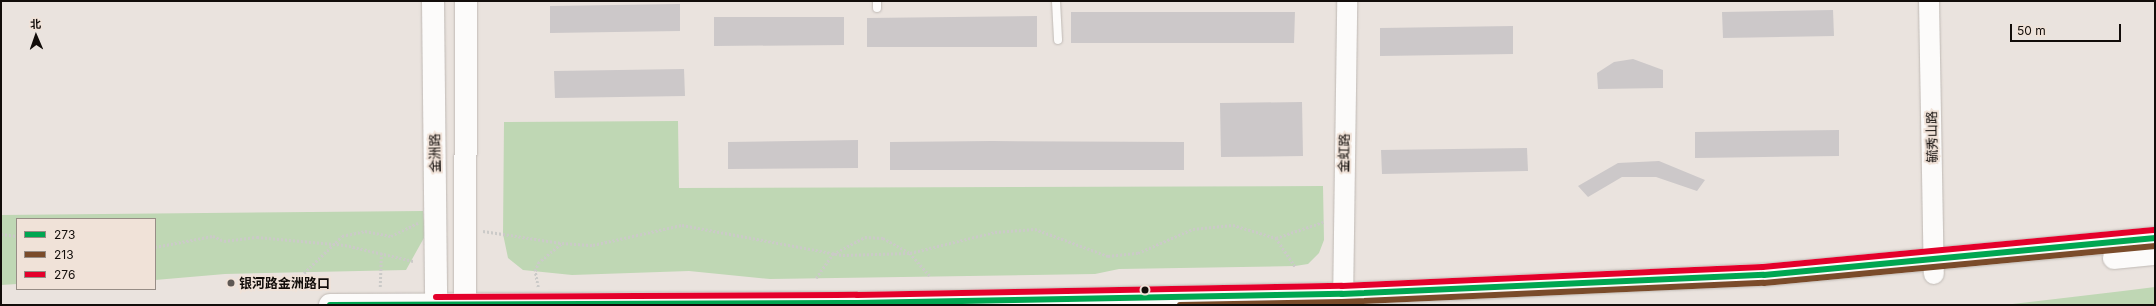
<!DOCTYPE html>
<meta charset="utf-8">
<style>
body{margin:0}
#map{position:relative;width:2156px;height:306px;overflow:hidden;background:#eae3de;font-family:Inter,"Noto Sans SC",sans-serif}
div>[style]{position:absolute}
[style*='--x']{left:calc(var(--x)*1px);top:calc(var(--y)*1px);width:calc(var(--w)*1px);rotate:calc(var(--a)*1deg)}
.green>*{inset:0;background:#bfd7b4}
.building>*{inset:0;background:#ccc8c9}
.path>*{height:2.5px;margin-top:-1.25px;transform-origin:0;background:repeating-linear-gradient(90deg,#cbcac8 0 2px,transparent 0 4px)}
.roads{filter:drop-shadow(0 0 1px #bfb9b4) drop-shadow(0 0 1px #bfb9b4)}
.service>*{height:8px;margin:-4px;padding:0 4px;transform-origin:4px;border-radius:4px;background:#fcfbfa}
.tertiary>*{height:20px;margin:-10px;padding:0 10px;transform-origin:10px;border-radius:10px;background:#fcfbfa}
.secondary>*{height:22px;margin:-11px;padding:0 11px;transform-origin:11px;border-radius:11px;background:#fcfbfa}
.bus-1>*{height:6px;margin:-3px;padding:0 3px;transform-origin:3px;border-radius:3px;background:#00a651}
.bus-2>*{height:6px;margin:-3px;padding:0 3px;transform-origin:3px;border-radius:3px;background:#7a4b2a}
.bus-3>*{height:6px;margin:-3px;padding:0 3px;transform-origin:3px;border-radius:3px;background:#e4002b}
.dots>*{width:11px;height:11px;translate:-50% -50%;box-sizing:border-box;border:2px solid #f0e2d8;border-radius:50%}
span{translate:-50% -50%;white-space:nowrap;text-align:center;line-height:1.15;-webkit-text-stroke:4px #f0e2d8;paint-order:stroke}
.street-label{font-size:13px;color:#120d0a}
.poi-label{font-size:13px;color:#120d0a;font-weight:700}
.left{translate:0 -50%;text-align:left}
.frame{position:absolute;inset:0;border:2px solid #120d0a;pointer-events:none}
.legend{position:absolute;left:16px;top:218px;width:140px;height:72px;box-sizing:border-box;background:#f0e2d8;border:1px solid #978d86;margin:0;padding:5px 7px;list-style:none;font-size:12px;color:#120d0a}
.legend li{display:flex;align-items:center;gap:8px;height:20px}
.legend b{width:20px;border:1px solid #978d86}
.north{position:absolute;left:16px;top:16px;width:40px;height:40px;-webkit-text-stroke:3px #f0e2d8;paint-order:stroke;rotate:358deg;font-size:11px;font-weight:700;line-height:16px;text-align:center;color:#120d0a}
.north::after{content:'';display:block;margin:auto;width:14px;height:18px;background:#120d0a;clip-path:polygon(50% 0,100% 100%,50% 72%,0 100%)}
.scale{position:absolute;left:2010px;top:24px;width:111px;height:18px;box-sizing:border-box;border:2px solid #120d0a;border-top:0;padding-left:5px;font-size:12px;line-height:14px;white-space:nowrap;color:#120d0a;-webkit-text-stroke:3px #f0e2d8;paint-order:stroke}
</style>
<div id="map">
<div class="green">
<div style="clip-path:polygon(678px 121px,679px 188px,1323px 186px,1324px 240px,1319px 253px,1308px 264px,1295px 266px,1119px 269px,1095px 274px,770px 279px,689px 271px,572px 275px,523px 270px,508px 258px,503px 234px,504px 122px)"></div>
<div style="clip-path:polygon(423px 211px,425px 236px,406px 270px,225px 274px,155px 280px,155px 219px,17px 219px,17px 284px,1px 285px,1px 215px)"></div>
<div style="clip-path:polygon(2155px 287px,2155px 305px,2004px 305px,2123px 291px)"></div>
</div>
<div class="building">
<div style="clip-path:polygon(680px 4px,680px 31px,550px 33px,550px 6px)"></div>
<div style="clip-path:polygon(1833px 10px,1834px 36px,1723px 38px,1722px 12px)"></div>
<div style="clip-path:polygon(1071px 12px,1295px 12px,1294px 43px,1071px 43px)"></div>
<div style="clip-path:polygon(1037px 16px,1037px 47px,867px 47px,867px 18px)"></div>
<div style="clip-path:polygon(714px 17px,844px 17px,844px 45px,714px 46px)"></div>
<div style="clip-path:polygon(1513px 26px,1513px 54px,1380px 56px,1380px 28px)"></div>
<div style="clip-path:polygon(1633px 59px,1663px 70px,1663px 88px,1598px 89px,1597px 73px,1614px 62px)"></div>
<div style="clip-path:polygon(684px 69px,685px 96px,555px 98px,554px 71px)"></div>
<div style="clip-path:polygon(1302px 102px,1303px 156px,1221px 157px,1220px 103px)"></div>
<div style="clip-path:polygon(1839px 130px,1839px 156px,1695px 158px,1695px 132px)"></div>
<div style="clip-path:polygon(858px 140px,858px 168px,728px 169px,728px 142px)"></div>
<div style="clip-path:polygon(992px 141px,1184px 142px,1184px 170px,890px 170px,890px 142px)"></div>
<div style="clip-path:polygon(1527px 148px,1528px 171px,1382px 174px,1381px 150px)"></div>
<div style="clip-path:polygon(1659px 161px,1705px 180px,1697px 191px,1656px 177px,1622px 177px,1588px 197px,1578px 186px,1618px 163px)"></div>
</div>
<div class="path">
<div style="--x:483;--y:231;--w:79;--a:8.7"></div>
<div style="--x:1;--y:234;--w:16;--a:7"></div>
<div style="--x:1276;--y:238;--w:50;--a:-18.8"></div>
<div style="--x:155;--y:247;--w:59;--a:-10.7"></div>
<div style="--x:213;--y:236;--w:12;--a:24"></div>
<div style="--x:224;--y:241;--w:33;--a:-7"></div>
<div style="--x:257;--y:237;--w:88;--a:5.2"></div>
<div style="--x:345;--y:245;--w:70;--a:13.2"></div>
<div style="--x:304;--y:273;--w:53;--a:-44.2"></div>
<div style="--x:342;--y:236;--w:24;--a:-12"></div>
<div style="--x:365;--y:231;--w:26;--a:11"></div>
<div style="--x:391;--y:236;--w:30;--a:-26"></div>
<div style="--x:816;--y:278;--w:29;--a:-55"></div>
<div style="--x:833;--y:254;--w:36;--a:-28"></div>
<div style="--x:865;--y:237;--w:18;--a:3"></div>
<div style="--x:883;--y:238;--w:31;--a:29"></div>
<div style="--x:910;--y:253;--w:30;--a:49"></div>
<div style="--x:380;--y:287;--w:34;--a:-88"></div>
<div style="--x:538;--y:287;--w:16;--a:-101"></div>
<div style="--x:535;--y:271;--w:9;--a:-69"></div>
<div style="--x:538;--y:263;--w:31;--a:-40"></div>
<div style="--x:562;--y:243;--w:31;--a:4"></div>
<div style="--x:593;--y:245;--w:91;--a:-12.7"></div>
<div style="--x:682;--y:225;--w:164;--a:10.6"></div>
<div style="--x:843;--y:255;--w:67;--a:-1.7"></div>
<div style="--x:910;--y:253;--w:88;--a:-13.9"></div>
<div style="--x:995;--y:232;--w:40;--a:-4.3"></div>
<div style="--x:1035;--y:229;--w:78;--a:20.3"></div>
<div style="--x:1108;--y:256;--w:30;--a:-6"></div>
<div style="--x:1138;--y:253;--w:60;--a:-23.6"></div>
<div style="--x:1193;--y:229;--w:40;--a:-5.7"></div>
<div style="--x:1233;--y:225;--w:45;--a:16.8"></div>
<div style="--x:1276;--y:238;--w:34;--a:56"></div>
</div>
<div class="roads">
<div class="service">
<div style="--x:1056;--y:1;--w:39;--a:87"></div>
<div style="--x:877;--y:8;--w:7;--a:-90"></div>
</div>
<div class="tertiary">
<div style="--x:1929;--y:1;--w:273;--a:89"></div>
<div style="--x:1343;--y:305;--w:304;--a:-89.2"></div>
</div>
<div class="secondary">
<div style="--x:433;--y:1;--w:304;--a:89.4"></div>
<div style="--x:2114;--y:258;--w:41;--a:-5.6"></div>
<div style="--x:330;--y:305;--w:527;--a:-0.22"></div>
<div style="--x:857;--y:303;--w:485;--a:-1.1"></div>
<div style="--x:1342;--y:294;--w:422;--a:-2.6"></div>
<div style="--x:1764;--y:275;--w:393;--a:-5.4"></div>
<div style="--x:465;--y:305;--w:304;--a:-89.8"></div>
</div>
</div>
<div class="bus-1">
<div style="--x:330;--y:305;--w:527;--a:-0.22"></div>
<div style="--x:857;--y:303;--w:485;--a:-1.1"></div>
<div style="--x:1342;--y:294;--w:422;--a:-2.6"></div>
<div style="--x:1764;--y:275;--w:393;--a:-5.4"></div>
</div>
<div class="bus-2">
<div style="--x:1180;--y:305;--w:162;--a:-1.1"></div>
<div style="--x:1342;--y:302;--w:422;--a:-2.6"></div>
<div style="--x:1764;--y:283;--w:393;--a:-5.4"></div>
</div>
<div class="bus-3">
<div style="--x:436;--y:297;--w:421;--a:-0.3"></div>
<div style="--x:857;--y:295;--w:485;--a:-1.1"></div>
<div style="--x:1342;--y:286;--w:421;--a:-2.6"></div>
<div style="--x:1763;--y:267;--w:393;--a:-5.4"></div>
</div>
<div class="dots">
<div style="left:231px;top:283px;background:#5e5854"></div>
<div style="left:1145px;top:290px;background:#120d0a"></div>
</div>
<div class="street-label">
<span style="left:1932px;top:137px;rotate:-91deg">毓秀山路</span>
<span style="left:435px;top:153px;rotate:-91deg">金洲路</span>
<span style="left:1344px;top:153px;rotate:-89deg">金虹路</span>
</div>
<div class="poi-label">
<span class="left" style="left:239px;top:283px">银河路金洲路口</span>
</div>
<div class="frame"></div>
<ul class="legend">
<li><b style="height:5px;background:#00a651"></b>273</li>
<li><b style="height:5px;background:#7a4b2a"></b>213</li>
<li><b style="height:5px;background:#e4002b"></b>276</li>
</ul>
<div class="north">北</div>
<div class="scale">50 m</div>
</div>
